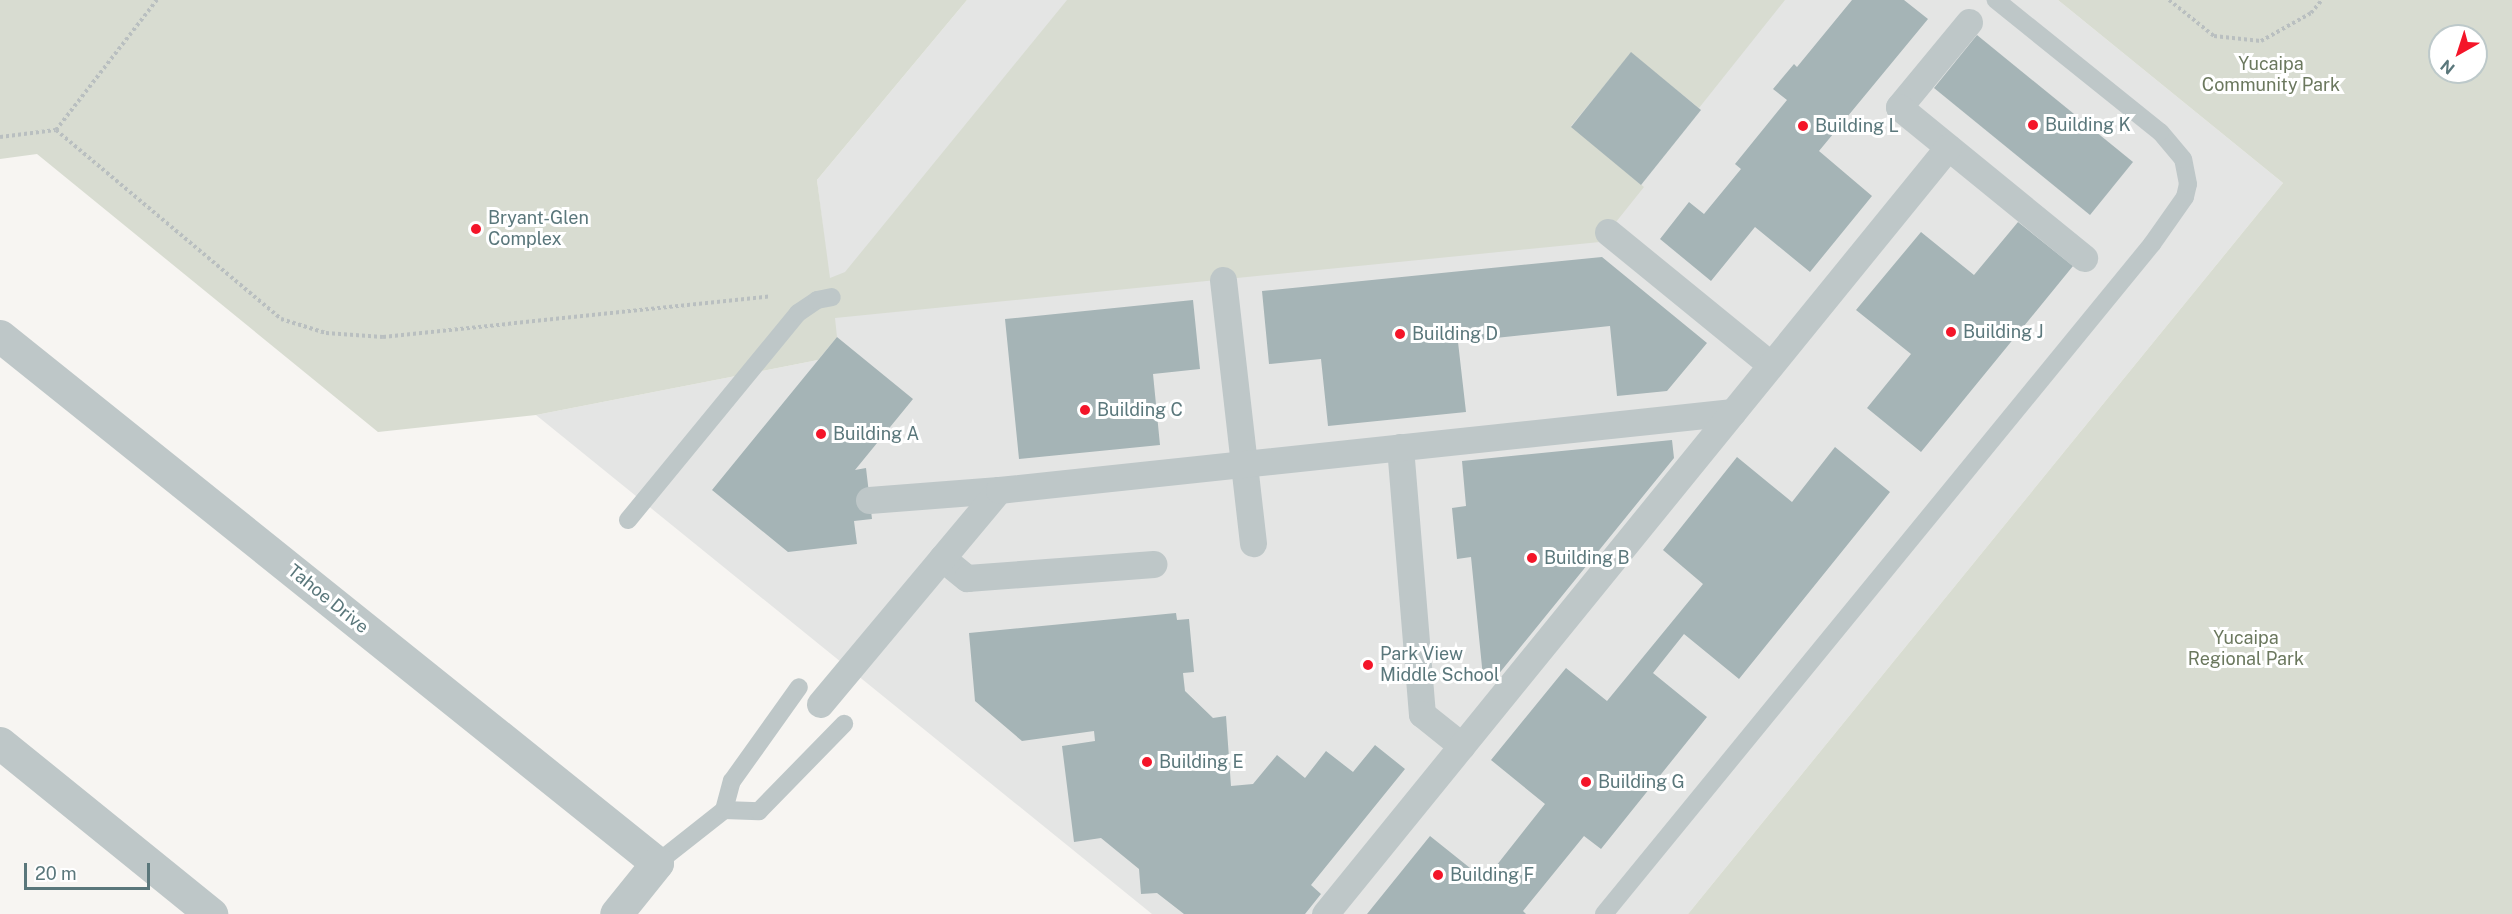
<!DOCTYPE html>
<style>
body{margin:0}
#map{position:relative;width:2512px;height:914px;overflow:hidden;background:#f7f5f2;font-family:"Public Sans",sans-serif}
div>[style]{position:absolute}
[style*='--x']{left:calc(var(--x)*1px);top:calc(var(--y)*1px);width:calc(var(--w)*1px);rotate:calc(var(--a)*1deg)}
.built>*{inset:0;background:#e4e5e4}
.green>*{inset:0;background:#d8dcd1}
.building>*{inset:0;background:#a5b4b6}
.path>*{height:4px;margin-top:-2px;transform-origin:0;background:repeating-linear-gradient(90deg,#b9bfc0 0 3px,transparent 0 6px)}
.service>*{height:18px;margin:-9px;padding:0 9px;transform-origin:9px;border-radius:9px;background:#bec7c8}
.pedestrian>*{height:27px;margin:-13.5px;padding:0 13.5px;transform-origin:13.5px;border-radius:13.5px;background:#bec7c8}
.minor>*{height:33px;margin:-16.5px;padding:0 16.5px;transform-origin:16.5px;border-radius:16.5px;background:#bec7c8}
.dots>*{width:16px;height:16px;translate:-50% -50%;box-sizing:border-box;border:3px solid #fff;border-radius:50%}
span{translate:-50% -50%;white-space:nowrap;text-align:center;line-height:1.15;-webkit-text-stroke:6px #fff;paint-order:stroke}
.park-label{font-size:18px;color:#6b785e}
.poi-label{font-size:18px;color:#5a777b}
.left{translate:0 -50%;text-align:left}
.street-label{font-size:18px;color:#5a777b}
.north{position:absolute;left:2428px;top:24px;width:60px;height:60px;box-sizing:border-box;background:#fff;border:2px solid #bdc9ca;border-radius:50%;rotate:219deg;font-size:16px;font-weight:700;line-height:24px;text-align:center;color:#5a777b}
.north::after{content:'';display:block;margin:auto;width:21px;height:27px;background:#f41529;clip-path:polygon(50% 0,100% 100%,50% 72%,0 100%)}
.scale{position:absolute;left:24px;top:863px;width:126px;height:27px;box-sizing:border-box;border:3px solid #5a777b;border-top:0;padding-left:8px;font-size:18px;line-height:21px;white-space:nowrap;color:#5a777b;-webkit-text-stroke:4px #fff;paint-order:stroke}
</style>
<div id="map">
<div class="built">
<div style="clip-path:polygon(967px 0,2058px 0,2283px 183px,1688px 914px,1152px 914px,536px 415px,818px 360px,829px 278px,817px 180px)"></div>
</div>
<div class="green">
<div style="clip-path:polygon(0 0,967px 0,817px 180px,830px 278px,845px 272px,1067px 0,1785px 0,1699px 108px,1631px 53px,1571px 126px,1644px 187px,1600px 242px,835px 318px,837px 337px,818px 360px,536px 415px,378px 432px,37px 154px,0 159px)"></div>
<div style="clip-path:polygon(evenodd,2058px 0,2512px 0,2512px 914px,1688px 914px,2283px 183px,2058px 0,2440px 36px,2476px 36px,2476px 72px,2440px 72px,2440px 36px)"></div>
</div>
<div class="building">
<div style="clip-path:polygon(1852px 0,1904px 0,1928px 19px,1819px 151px,1872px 196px,1810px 272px,1755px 227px,1711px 281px,1660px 239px,1689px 202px,1704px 214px,1741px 169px,1735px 164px,1787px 100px,1773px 89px,1794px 64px,1797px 67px)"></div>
<div style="clip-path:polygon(1977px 35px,2133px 162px,2090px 215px,1934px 88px)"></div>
<div style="clip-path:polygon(1631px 52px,1701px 110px,1641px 185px,1571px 127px)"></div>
<div style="clip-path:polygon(2018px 222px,2073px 266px,1921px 452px,1867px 408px,1911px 354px,1856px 310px,1921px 232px,1974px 275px)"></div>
<div style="clip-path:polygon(1602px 257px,1707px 343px,1667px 391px,1617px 396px,1610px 326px,1458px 342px,1466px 412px,1328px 426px,1321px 359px,1269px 364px,1262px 291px)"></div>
<div style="clip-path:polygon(1193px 300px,1200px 369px,1153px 374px,1160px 445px,1019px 459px,1005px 319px)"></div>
<div style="clip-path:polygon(837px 337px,913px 399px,855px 470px,866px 468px,872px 519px,854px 521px,857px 544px,788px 552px,712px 490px)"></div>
<div style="clip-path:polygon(1672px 440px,1674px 458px,1497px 676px,1483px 677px,1471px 557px,1457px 559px,1452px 508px,1466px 506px,1462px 461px)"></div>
<div style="clip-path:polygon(1835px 447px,1890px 492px,1739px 679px,1684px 634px,1653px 673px,1707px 717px,1601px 849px,1584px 836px,1523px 911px,1526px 914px,1367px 914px,1430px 836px,1485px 880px,1545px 804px,1491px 760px,1566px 668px,1607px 701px,1703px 584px,1663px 550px,1737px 457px,1792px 502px)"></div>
<div style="clip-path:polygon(1176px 613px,1177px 620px,1189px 619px,1194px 672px,1183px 673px,1185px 691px,1213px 718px,1226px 716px,1231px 786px,1253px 784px,1277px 755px,1305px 778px,1326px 751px,1353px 772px,1375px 745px,1405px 769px,1311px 885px,1321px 894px,1305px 914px,1184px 914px,1157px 893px,1141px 894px,1139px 869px,1101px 838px,1074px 842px,1062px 746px,1095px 741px,1094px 731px,1022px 741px,975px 701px,969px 633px)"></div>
</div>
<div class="path">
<div style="--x:2169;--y:0;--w:58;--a:38.7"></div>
<div style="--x:2214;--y:36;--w:47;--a:6.1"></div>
<div style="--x:2261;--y:41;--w:57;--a:-29.2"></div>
<div style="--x:2311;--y:13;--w:17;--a:-50"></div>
<div style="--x:56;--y:130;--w:294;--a:40"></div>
<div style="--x:281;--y:319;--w:47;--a:17.3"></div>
<div style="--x:326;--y:333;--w:57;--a:4"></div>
<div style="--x:383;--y:337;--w:390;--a:-6"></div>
<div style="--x:0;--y:137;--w:56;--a:-7.1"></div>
<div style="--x:56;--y:130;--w:165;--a:-52.2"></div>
</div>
<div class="service">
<div style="--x:628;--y:520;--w:268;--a:-50.6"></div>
<div style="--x:798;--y:313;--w:23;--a:-34"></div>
<div style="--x:817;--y:300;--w:15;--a:-11"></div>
<div style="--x:724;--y:810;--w:35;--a:2"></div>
<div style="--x:759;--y:811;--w:122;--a:-45.7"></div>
<div style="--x:657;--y:863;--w:85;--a:-38.3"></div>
<div style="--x:724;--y:810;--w:30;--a:-75"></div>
<div style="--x:732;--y:781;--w:115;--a:-54.5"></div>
<div style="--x:1604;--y:914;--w:866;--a:-50.72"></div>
<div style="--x:2152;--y:244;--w:57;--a:-54.9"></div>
<div style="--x:2185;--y:197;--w:13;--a:-77"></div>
<div style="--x:2188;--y:184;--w:25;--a:-101"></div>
<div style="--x:2183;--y:159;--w:35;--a:-130"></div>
<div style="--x:2160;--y:132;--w:211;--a:-141.2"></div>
</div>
<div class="pedestrian">
<div style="--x:1969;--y:22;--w:110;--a:129.5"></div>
<div style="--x:1899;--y:107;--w:239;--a:39.2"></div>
<div style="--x:1608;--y:232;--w:210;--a:39.2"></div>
<div style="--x:1223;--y:280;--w:265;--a:83.5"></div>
<div style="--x:1400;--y:447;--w:268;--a:85.3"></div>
<div style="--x:1422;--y:714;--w:51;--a:38.7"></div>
<div style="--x:869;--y:500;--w:130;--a:-4.4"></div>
<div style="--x:942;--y:558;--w:32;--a:39"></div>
<div style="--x:967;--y:578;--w:187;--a:-4.3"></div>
<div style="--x:820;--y:704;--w:279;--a:-50.1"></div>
<div style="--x:999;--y:490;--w:738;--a:-6.07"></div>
<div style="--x:1325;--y:914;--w:988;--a:-50.91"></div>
</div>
<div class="minor">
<div style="--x:0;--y:336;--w:842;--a:38.73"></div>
<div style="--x:657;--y:863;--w:65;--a:128.8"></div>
<div style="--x:0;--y:743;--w:272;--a:39"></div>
</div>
<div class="dots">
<div style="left:2033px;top:125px;background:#f41529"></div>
<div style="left:1803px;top:126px;background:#f41529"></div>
<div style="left:476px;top:229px;background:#f41529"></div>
<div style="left:1951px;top:332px;background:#f41529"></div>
<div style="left:1400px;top:334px;background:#f41529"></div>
<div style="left:1085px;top:410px;background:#f41529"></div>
<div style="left:821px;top:434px;background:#f41529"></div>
<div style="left:1532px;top:558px;background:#f41529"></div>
<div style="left:1368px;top:665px;background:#f41529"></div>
<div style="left:1147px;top:762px;background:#f41529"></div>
<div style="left:1586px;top:782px;background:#f41529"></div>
<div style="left:1438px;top:875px;background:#f41529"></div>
</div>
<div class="park-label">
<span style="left:2271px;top:75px">Yucaipa<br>Community Park</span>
<span style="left:2246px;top:649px">Yucaipa<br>Regional Park</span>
</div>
<div class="poi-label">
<span class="left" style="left:2045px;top:125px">Building K</span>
<span class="left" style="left:1815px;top:126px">Building L</span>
<span class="left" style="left:488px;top:229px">Bryant-Glen<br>Complex</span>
<span class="left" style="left:1963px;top:332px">Building J</span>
<span class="left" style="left:1412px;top:334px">Building D</span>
<span class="left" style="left:1097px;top:410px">Building C</span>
<span class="left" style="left:833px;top:434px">Building A</span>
<span class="left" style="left:1544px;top:558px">Building B</span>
<span class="left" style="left:1380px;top:665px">Park View<br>Middle School</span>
<span class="left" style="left:1159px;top:762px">Building E</span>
<span class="left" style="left:1598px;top:782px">Building G</span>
<span class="left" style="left:1450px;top:875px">Building F</span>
</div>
<div class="street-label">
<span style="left:328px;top:599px;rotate:39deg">Tahoe Drive</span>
</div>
<div class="north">N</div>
<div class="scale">20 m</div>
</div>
